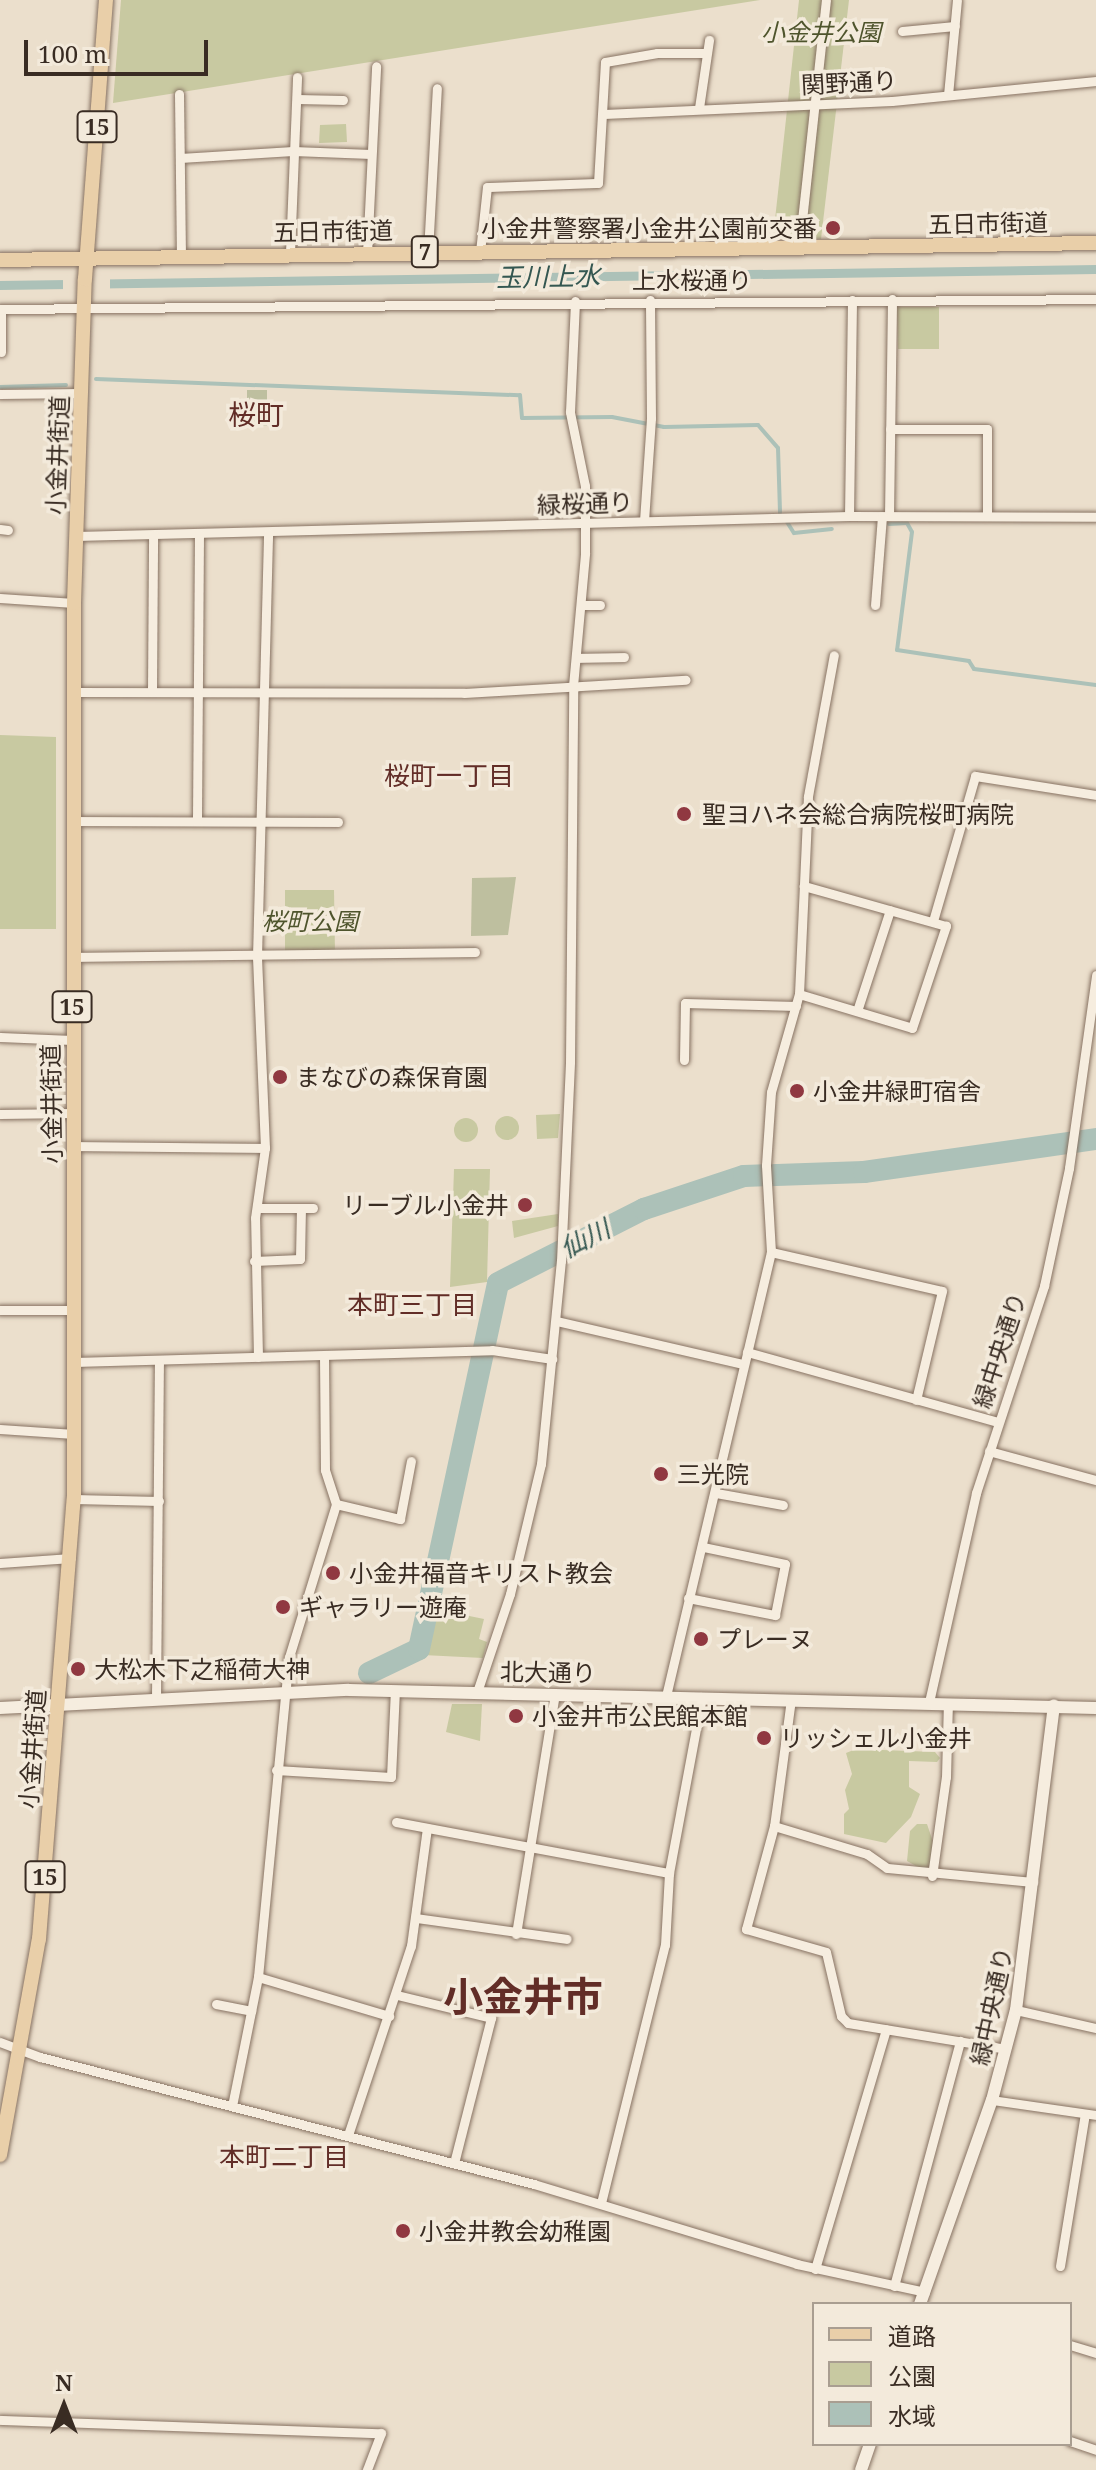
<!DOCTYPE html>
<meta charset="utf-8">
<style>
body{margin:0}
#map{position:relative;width:1096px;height:2470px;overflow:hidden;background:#ebdfcc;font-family:"Noto Serif","Noto Sans JP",serif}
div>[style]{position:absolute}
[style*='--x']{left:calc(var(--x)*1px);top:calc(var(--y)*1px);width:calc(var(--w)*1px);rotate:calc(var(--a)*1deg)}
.green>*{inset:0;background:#c8c9a1}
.round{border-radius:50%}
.cemetery>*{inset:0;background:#bebf9f}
.water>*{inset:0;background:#acc1b8}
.pier>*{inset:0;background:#ebdfcc}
.stream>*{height:4px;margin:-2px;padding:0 2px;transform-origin:2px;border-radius:2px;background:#acc1b8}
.river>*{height:22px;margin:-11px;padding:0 11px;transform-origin:11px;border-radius:11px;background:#acc1b8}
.roads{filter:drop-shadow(0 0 2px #877262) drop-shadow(0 0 2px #877262)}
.minor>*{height:9px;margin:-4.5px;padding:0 4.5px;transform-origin:4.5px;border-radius:4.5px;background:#f6eddf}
.tertiary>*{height:12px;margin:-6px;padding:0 6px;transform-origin:6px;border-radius:6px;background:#f6eddf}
.primary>*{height:14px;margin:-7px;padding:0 7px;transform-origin:7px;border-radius:7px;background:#e9cfa9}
.dots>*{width:22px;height:22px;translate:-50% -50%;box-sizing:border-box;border:4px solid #f3eadb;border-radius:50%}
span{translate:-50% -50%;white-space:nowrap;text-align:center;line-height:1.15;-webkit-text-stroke:7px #f3eadb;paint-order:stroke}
.shield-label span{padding:2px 6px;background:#f3eadb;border:2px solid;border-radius:6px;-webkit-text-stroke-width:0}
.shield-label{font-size:22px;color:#392c23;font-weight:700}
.park-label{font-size:24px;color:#4e542c;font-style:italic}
.street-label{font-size:24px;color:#392c23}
.poi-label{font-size:24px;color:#392c23}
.right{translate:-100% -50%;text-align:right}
.left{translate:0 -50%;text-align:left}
.water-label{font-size:26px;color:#345751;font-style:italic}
.neighbourhood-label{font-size:26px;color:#622d27}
.quarter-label{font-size:28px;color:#622d27}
.town-label{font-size:40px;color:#622d27;font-weight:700}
.legend{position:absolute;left:812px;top:2302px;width:260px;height:144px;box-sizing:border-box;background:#f3eadb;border:2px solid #a99e91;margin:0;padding:10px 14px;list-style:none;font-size:24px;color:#392c23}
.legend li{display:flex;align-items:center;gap:16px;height:40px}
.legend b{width:40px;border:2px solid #a99e91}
.north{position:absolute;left:24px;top:2366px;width:80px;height:80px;-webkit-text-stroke:6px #f3eadb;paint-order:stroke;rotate:0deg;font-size:22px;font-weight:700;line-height:32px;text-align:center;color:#392c23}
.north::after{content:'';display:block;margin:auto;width:28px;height:36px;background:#392c23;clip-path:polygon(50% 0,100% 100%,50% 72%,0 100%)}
.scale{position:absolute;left:24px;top:40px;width:184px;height:36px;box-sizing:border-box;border:4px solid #392c23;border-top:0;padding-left:10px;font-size:24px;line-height:28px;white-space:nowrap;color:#392c23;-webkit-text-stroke:6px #f3eadb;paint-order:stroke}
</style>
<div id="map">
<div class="green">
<div style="clip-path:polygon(121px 0,760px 0,113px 103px)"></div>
<div style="clip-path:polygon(799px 0,849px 0,821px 239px,773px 238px)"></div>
<div style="clip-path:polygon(346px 124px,347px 142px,319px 143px,320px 125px)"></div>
<div style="clip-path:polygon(897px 307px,939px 307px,939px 349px,898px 349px)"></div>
<div style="clip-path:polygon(0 735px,56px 737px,56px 929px,0 929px)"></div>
<div style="clip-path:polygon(285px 890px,334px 890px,335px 953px,285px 952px)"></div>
<div style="clip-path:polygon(560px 1114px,558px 1138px,537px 1139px,536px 1115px)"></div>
<div class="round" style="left:495px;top:1116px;width:24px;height:24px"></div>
<div class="round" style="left:454px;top:1118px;width:24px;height:24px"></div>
<div style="clip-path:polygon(454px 1169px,490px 1169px,487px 1282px,450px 1287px)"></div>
<div style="clip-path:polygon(558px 1214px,558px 1226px,514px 1238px,512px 1221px)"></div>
<div style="clip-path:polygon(435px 1609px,484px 1619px,479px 1639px,487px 1642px,483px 1658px,423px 1655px)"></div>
<div style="clip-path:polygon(452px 1704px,482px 1704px,480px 1741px,446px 1732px)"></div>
<div style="clip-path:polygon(856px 1749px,935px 1752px,940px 1758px,937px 1762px,909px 1761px,909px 1787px,920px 1794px,911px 1817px,886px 1843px,844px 1834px,844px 1814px,849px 1809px,845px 1790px,852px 1774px,846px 1753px)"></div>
<div style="clip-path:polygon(917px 1824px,927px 1824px,933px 1842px,930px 1866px,923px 1870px,907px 1861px,910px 1831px)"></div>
</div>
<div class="cemetery">
<div style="clip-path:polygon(247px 390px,267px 390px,267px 426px,247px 426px)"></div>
<div style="clip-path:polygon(516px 877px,508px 935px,471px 936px,472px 878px)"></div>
</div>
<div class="water">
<div style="clip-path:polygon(1096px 265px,1096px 274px,0 290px,0 281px)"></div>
</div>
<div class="pier">
<div style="clip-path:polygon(110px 275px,110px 292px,63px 293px,63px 276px)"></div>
</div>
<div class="stream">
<div style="--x:96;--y:379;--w:424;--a:2.2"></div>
<div style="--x:520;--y:395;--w:23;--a:85"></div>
<div style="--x:522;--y:418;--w:90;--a:-0.6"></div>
<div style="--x:612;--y:417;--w:53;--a:10.9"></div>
<div style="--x:664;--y:427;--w:94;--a:-1.2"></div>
<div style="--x:758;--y:425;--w:30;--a:49"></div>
<div style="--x:778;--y:448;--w:65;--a:88.2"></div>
<div style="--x:0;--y:387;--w:66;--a:-1.7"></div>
<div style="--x:787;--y:522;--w:13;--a:58"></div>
<div style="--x:794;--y:533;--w:38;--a:-6"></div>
<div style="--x:889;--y:524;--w:18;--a:-3"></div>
<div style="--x:907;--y:523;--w:10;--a:61"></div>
<div style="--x:912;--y:532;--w:119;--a:97.2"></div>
<div style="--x:897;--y:650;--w:73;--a:8.7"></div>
<div style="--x:969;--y:661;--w:9;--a:58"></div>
<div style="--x:974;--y:669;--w:123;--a:7.5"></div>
</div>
<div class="river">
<div style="--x:369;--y:1673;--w:55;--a:-25.6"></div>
<div style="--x:419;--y:1649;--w:374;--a:-77.8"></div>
<div style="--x:498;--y:1283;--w:164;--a:-26.9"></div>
<div style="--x:644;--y:1209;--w:105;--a:-18.3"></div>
<div style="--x:744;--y:1176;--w:120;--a:-1.9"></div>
<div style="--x:864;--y:1172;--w:234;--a:-8.1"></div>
</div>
<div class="roads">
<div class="minor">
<div style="--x:902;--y:31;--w:53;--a:-5.4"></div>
<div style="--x:179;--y:94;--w:161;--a:89.3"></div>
<div style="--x:948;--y:95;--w:95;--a:-84.6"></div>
<div style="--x:297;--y:99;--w:46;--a:1.2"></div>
<div style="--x:699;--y:108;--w:69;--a:-81.6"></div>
<div style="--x:604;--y:114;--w:288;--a:-2.6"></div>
<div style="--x:892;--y:101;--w:205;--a:-5.6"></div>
<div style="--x:180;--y:158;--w:113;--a:-3.5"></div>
<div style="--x:293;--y:151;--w:78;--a:2.2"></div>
<div style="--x:799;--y:248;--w:249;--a:-83.8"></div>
<div style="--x:428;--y:252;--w:164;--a:-86.9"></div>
<div style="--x:480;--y:252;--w:65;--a:-83.9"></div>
<div style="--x:487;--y:187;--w:111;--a:-2.1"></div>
<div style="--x:598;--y:183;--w:121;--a:-86.7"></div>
<div style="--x:605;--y:62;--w:53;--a:-9.8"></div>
<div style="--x:657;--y:53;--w:49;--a:0"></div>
<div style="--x:290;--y:253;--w:176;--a:-87.7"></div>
<div style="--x:367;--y:253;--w:187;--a:-87.2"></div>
<div style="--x:0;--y:309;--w:1096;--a:-0.52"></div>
<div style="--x:1;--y:352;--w:43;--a:-90"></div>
<div style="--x:0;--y:394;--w:81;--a:-0.7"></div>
<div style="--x:890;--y:429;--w:97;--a:0"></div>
<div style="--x:987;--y:429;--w:87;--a:90"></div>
<div style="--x:849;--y:516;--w:216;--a:-89.2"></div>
<div style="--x:889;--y:516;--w:217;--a:-89.2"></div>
<div style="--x:644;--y:521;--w:103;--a:-86.1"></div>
<div style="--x:651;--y:418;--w:118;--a:-90.5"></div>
<div style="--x:0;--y:529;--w:8;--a:7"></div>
<div style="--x:76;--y:536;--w:773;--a:-1.48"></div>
<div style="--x:849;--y:516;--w:247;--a:0.2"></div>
<div style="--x:0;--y:598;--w:74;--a:3.9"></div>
<div style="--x:581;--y:605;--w:19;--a:0"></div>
<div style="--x:875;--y:605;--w:89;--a:-85.5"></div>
<div style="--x:576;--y:658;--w:48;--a:-1.2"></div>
<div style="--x:73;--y:692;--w:391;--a:0.1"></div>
<div style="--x:464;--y:693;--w:222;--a:-3.4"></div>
<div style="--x:152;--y:692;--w:157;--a:-89.6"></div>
<div style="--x:71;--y:821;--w:267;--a:0.2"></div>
<div style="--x:197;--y:821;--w:287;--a:-89.6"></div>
<div style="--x:933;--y:921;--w:151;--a:-73.8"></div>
<div style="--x:975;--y:776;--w:122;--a:8.9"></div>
<div style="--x:72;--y:957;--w:403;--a:-0.7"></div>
<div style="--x:799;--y:994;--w:118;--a:16.7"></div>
<div style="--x:912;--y:1028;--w:108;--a:-71.6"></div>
<div style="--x:946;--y:926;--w:148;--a:-164.3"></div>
<div style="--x:857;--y:1011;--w:106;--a:-71.9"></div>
<div style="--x:0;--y:1037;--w:72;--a:2.4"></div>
<div style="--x:684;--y:1060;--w:57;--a:-89"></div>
<div style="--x:685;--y:1003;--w:111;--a:1.5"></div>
<div style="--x:0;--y:1114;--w:73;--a:-0.8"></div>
<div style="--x:73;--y:1146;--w:192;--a:0.6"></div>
<div style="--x:257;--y:1208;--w:56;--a:0"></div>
<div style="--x:771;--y:1252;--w:175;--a:12.8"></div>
<div style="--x:942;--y:1291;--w:112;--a:103.4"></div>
<div style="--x:254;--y:1261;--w:46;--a:-2.5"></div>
<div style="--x:300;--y:1259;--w:50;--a:-88.9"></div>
<div style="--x:0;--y:1310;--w:74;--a:0"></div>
<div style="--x:556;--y:1321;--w:191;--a:13"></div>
<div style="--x:747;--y:1352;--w:261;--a:15.6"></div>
<div style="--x:258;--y:1357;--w:139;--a:-91.2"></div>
<div style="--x:255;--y:1218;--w:71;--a:-81.9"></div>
<div style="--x:265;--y:1148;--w:191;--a:-92.4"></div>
<div style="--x:257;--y:957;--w:424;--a:-88.5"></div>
<div style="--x:74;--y:1362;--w:418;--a:-1.6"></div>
<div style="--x:492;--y:1350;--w:61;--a:8.5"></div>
<div style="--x:0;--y:1429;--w:74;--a:3.9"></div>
<div style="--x:989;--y:1451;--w:111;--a:15.2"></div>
<div style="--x:716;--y:1493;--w:68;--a:10.2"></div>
<div style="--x:74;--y:1499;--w:85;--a:1.3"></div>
<div style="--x:336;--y:1504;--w:66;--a:13.2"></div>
<div style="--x:400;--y:1519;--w:59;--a:-79.3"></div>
<div style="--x:0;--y:1563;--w:71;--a:-4"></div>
<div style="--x:688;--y:1598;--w:89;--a:11.1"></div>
<div style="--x:775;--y:1615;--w:52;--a:-78.9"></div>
<div style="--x:785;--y:1564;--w:84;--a:-168.3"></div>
<div style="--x:477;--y:1692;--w:103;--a:-71.4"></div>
<div style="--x:510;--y:1594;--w:134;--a:-76.6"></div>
<div style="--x:541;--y:1464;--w:204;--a:-84.4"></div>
<div style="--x:561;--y:1261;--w:199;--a:-87.4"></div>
<div style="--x:570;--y:1062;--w:376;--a:-89.5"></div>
<div style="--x:573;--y:686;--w:134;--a:-84.8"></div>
<div style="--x:585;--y:553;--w:67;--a:-90"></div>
<div style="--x:585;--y:486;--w:76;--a:-101.5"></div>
<div style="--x:570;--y:412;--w:111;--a:-87.4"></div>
<div style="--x:666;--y:1696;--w:456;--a:-76.7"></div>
<div style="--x:771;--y:1252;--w:87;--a:-93.3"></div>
<div style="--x:766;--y:1165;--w:73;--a:-86.1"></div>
<div style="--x:771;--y:1092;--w:102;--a:-74.1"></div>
<div style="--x:799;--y:994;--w:198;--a:-87.4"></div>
<div style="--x:808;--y:796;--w:143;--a:-79.6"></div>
<div style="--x:156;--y:1699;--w:338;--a:-89.5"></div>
<div style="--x:791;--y:1699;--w:128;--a:97.6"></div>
<div style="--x:774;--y:1826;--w:107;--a:105.2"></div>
<div style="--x:746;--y:1929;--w:83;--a:16"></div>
<div style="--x:826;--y:1952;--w:66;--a:76.8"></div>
<div style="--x:841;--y:2016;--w:10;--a:45"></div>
<div style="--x:848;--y:2023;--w:160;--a:9.3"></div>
<div style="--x:929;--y:1702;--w:214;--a:-77.3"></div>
<div style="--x:976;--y:1493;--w:218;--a:-71.8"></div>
<div style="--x:1044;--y:1286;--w:121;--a:-78"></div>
<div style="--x:1069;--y:1168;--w:195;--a:-82"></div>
<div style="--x:276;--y:1770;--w:115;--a:3.5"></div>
<div style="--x:391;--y:1777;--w:87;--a:-87.4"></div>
<div style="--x:396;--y:1822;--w:278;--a:10.6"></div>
<div style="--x:774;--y:1826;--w:97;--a:16.8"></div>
<div style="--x:867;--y:1854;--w:24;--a:35"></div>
<div style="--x:887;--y:1868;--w:147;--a:5.5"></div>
<div style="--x:932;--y:1876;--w:100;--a:-82"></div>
<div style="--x:946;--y:1777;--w:74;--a:-88.5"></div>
<div style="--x:416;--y:1918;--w:152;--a:7.9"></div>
<div style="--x:516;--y:1934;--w:243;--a:-80.8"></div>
<div style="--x:258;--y:1977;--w:137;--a:16.6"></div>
<div style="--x:397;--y:1995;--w:97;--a:13.7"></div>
<div style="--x:491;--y:2018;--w:150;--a:104.3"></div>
<div style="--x:216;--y:2004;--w:36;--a:11"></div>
<div style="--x:1016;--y:2010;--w:82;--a:12.7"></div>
<div style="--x:0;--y:2042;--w:43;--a:20.6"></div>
<div style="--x:40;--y:2057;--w:510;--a:14.42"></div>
<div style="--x:534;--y:2184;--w:275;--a:16.9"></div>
<div style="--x:797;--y:2264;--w:131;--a:12.3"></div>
<div style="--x:992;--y:2100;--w:105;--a:8.2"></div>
<div style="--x:232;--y:2106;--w:132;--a:-78.6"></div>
<div style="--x:258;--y:1977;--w:321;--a:-84.5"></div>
<div style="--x:289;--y:1657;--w:160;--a:-72.9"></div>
<div style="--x:336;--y:1504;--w:36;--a:-108"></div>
<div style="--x:325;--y:1470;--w:113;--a:-90.5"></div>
<div style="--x:348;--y:2135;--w:199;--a:-71.6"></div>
<div style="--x:411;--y:1946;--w:119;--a:-82.3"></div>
<div style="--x:601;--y:2203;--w:266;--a:-76.1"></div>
<div style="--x:665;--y:1945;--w:72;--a:-86.8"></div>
<div style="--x:669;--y:1873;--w:179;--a:-79.4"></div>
<div style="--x:1060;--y:2266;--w:154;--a:-80.7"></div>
<div style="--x:815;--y:2269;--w:250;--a:-73.5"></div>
<div style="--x:894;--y:2286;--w:254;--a:-74.9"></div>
<div style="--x:1070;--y:2345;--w:27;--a:17"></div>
<div style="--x:0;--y:2420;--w:381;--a:2"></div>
<div style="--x:381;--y:2433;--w:40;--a:111"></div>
<div style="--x:1070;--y:2441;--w:28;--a:19"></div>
</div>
<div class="tertiary">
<div style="--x:0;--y:1708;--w:349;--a:-3"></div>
<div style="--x:349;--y:1690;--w:747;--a:1.38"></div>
<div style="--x:920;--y:2304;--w:216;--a:-70.6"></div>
<div style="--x:992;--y:2100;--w:93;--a:-75.1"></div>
<div style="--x:1016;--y:2010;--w:307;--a:-82.9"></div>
<div style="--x:861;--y:2470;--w:28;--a:-71"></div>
</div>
<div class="primary">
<div style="--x:0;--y:260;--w:1096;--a:-0.89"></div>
<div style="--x:0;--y:2155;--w:219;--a:-79.8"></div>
<div style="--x:39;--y:1939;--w:441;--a:-85.5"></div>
<div style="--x:74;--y:1499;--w:896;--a:-90"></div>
<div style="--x:74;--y:603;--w:324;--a:-88.1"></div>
<div style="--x:85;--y:279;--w:280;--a:-85.7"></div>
</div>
</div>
<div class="dots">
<div style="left:833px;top:228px;background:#903841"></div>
<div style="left:684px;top:814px;background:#903841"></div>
<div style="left:280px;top:1077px;background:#903841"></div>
<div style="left:797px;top:1091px;background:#903841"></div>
<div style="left:525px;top:1205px;background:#903841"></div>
<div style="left:661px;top:1474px;background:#903841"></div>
<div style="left:333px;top:1573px;background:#903841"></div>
<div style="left:283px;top:1607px;background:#903841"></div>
<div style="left:701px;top:1639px;background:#903841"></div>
<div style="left:78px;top:1669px;background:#903841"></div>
<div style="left:516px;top:1716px;background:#903841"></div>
<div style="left:764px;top:1738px;background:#903841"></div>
<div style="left:403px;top:2231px;background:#903841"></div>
</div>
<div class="shield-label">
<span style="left:97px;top:127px">15</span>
<span style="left:425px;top:252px">7</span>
<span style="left:72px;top:1007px">15</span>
<span style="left:45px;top:1877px">15</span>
</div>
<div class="park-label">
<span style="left:821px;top:32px">小金井公園</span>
<span style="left:310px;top:921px">桜町公園</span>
</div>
<div class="street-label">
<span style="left:849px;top:82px;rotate:-3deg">関野通り</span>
<span style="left:988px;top:223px;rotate:-1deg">五日市街道</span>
<span style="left:333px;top:231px;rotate:-1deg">五日市街道</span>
<span style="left:692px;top:280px">上水桜通り</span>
<span style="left:57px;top:455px;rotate:-88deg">小金井街道</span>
<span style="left:585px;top:503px;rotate:-2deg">緑桜通り</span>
<span style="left:51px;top:1104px;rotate:-91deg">小金井街道</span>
<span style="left:999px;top:1350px;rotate:-72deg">緑中央通り</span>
<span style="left:548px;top:1672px;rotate:1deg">北大通り</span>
<span style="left:32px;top:1749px;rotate:-86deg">小金井街道</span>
<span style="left:991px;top:2006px;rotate:-78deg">緑中央通り</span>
</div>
<div class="poi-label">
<span class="right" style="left:817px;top:228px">小金井警察署小金井公園前交番</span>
<span class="left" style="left:702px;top:814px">聖ヨハネ会総合病院桜町病院</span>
<span class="left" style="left:296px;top:1077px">まなびの森保育園</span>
<span class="left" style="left:813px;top:1091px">小金井緑町宿舎</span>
<span class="right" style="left:509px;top:1205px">リーブル小金井</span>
<span class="left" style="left:677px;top:1474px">三光院</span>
<span class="left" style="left:349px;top:1573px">小金井福音キリスト教会</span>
<span class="left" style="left:299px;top:1607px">ギャラリー遊庵</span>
<span class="left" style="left:717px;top:1639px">プレーヌ</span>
<span class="left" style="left:94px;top:1669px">大松木下之稲荷大神</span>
<span class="left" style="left:532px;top:1716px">小金井市公民館本館</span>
<span class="left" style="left:780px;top:1738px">リッシェル小金井</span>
<span class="left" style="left:419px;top:2231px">小金井教会幼稚園</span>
</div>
<div class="water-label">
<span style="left:548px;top:277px;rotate:-1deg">玉川上水</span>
<span style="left:585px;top:1239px;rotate:-27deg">仙川</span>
</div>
<div class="neighbourhood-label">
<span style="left:449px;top:776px">桜町一丁目</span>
<span style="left:412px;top:1305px">本町三丁目</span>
<span style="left:284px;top:2157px">本町二丁目</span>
</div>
<div class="quarter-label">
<span style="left:256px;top:414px">桜町</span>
</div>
<div class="town-label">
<span style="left:523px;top:1996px">小金井市</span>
</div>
<ul class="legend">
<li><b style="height:10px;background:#e9cfa9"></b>道路</li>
<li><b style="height:22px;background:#c8c9a1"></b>公園</li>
<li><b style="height:22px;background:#acc1b8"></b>水域</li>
</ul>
<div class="north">N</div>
<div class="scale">100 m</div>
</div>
